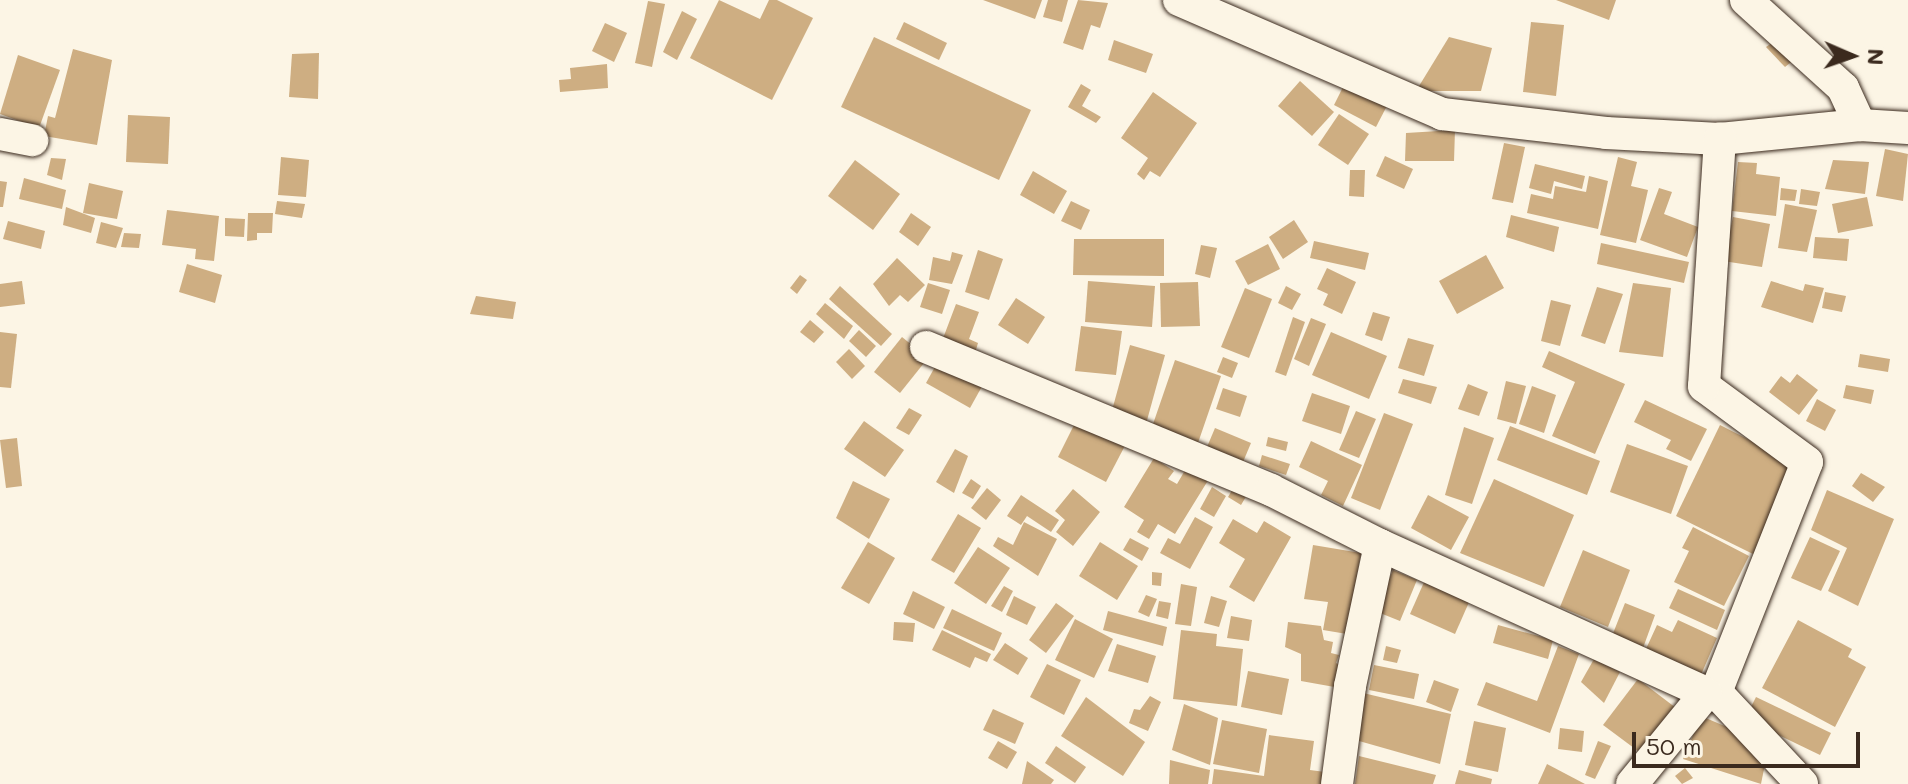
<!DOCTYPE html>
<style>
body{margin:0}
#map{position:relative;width:1908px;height:784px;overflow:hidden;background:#fcf5e5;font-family:Mali,sans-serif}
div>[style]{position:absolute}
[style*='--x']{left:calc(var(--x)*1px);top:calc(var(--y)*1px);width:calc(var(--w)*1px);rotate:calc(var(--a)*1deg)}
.building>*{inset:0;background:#ceae82}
.roads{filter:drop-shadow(0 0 2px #3b2a1e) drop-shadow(0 0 2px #3b2a1e)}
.minor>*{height:32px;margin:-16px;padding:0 16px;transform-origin:16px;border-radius:16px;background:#fcf5e5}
span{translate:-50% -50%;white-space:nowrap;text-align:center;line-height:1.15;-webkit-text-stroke:8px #fcf5e5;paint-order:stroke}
.north{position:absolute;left:1812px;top:16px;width:80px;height:80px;-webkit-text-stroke:6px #fcf5e5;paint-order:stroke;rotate:92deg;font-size:22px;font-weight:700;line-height:32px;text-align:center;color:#3b2a1e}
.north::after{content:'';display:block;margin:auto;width:28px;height:36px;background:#3b2a1e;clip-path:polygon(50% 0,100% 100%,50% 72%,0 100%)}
.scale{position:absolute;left:1632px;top:732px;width:228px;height:36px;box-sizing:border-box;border:4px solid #3b2a1e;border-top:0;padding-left:10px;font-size:24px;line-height:28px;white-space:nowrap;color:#3b2a1e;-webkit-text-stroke:6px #fcf5e5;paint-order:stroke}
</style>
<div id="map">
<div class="building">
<div style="clip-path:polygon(719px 0,760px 19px,769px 0,777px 0,813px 18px,772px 100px,690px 58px)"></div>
<div style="clip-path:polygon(983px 0,1042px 0,1035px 19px)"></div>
<div style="clip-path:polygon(1048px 0,1068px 0,1062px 22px,1043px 17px)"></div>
<div style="clip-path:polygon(1078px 0,1108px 3px,1100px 28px,1091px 25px,1083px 50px,1063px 43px)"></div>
<div style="clip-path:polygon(1556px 0,1616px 0,1609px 20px)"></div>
<div style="clip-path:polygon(648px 1px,665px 4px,652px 67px,635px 63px)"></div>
<div style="clip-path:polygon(682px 11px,697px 19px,677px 60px,663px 52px)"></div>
<div style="clip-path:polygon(904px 22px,947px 43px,939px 60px,896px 39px)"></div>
<div style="clip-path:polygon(1531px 22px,1564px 25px,1556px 96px,1523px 92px)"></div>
<div style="clip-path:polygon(605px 23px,627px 33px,614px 62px,592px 51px)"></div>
<div style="clip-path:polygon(874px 37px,1031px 110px,999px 180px,841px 107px)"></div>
<div style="clip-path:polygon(1449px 37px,1492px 48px,1481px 91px,1416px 91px)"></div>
<div style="clip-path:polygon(1114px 40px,1153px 54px,1146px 73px,1108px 60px)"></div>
<div style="clip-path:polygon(1776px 40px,1795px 59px,1785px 67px,1766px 47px)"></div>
<div style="clip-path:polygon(73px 49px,112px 60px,97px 145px,44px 136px,48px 116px,55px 118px)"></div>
<div style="clip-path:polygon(319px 53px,318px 99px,289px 97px,292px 54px)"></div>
<div style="clip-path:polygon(18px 55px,60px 70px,39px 128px,0 114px)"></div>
<div style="clip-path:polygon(607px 64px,608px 88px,560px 92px,559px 80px,571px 79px,570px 68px)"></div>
<div style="clip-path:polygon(1348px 77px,1390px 100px,1376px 127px,1334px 105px)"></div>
<div style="clip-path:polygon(1300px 81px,1334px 112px,1312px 136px,1278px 106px)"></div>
<div style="clip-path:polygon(1081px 84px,1091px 90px,1082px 106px,1101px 117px,1096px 123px,1068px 107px)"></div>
<div style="clip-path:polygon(1153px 92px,1197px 123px,1160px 177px,1150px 171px,1144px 180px,1137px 174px,1148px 158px,1121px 138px)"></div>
<div style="clip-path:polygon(1339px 114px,1369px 134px,1348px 165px,1318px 145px)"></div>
<div style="clip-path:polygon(128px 115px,170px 117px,168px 164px,126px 162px)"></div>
<div style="clip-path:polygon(1455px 130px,1454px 161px,1405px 161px,1406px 133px)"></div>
<div style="clip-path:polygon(1504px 143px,1525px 147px,1513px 203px,1492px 199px)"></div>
<div style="clip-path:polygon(1885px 149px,1908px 154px,1903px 201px,1876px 196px)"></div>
<div style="clip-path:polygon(1385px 156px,1413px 169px,1404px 189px,1376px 176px)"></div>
<div style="clip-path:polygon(281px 157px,309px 160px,306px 197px,278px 195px)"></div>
<div style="clip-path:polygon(1618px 157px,1637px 162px,1631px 186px,1648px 190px,1636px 243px,1600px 235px)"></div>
<div style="clip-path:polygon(51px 158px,66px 159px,62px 180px,47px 175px)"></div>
<div style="clip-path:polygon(855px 160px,900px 194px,873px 230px,828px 196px)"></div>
<div style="clip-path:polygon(1833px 160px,1869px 162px,1865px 194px,1825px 189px)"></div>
<div style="clip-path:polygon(1738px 162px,1757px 163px,1756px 174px,1780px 177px,1776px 216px,1732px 211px)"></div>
<div style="clip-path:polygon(1535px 164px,1585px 176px,1582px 189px,1554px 181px,1551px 194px,1529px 188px)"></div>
<div style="clip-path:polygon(1350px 170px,1365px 170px,1364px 197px,1349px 196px)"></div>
<div style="clip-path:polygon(1033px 171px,1067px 191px,1054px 214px,1020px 195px)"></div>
<div style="clip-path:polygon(1589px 176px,1608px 181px,1598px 229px,1527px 213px,1531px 194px,1553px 199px,1555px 186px,1586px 192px)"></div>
<div style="clip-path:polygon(24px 178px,66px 190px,62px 209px,19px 199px)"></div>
<div style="clip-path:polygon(0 181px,7px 182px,3px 207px,0 207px)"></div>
<div style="clip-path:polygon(89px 183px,123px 191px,117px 219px,83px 213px)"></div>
<div style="clip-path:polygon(1659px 188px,1672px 192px,1664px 214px,1698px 227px,1687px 257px,1640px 240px)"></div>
<div style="clip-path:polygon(1781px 188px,1797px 190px,1795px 201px,1780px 200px)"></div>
<div style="clip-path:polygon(1801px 189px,1820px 192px,1817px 206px,1799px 204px)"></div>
<div style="clip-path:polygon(1867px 197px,1873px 226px,1838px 233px,1832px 204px)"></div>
<div style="clip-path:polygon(277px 201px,305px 204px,302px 218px,275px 214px)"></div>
<div style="clip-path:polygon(1071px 201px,1090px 210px,1081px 230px,1061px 221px)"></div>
<div style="clip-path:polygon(1785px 204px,1817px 210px,1807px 252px,1778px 248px)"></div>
<div style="clip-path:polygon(66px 207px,95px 218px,91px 233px,63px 225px)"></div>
<div style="clip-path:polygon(167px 210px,219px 216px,214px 261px,195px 259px,196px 249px,162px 245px)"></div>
<div style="clip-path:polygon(248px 213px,273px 213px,272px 233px,257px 233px,257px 240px,247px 241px)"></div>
<div style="clip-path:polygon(911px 213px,931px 227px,918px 246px,899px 232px)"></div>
<div style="clip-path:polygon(1511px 215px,1559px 227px,1554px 252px,1506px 237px)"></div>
<div style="clip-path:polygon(1733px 217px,1770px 224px,1762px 267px,1723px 261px)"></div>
<div style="clip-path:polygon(225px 218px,245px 219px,244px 237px,225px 236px)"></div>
<div style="clip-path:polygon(1294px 220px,1308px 242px,1283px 259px,1269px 237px)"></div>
<div style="clip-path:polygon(8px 221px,45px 231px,41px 249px,3px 239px)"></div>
<div style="clip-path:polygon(101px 222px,123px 228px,116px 248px,96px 243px)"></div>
<div style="clip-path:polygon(124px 233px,141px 234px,139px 248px,121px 247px)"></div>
<div style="clip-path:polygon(1815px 237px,1849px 239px,1847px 261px,1813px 258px)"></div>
<div style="clip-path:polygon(1074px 239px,1164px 239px,1164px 276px,1073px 275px)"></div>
<div style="clip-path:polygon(1314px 241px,1369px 253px,1365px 270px,1310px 258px)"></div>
<div style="clip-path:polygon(1601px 243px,1689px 262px,1684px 283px,1597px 264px)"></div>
<div style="clip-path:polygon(1268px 244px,1280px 269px,1248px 285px,1235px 261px)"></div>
<div style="clip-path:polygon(1201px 245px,1217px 248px,1210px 278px,1195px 274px)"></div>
<div style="clip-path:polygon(978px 250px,1003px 259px,989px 300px,965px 292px)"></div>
<div style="clip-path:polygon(952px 252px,963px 255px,952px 284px,929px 280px,933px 257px,950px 261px)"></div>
<div style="clip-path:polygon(1486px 255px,1504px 288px,1457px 314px,1439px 281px)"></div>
<div style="clip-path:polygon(897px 258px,925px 285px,908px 302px,900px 295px,889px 306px,873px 284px)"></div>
<div style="clip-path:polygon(187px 264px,222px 275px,215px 303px,179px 292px)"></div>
<div style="clip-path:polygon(1327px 268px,1356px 282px,1342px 314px,1323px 305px,1328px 294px,1317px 289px)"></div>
<div style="clip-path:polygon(800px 275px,807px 280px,797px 294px,790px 288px)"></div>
<div style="clip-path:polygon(22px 281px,25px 304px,0 307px,0 284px)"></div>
<div style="clip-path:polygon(1088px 281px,1155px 286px,1152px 327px,1085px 322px)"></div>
<div style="clip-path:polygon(1771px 281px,1803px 291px,1805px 284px,1824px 288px,1813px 323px,1761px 307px)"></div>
<div style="clip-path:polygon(1198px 282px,1200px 326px,1161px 327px,1160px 283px)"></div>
<div style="clip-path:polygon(928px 283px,950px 290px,942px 314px,920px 307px)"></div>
<div style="clip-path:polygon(1633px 283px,1671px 288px,1663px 357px,1619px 352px)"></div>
<div style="clip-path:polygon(840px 286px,892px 334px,881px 346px,829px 299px)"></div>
<div style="clip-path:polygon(1286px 286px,1301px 294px,1292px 310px,1278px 303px)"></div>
<div style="clip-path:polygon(1597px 287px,1623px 294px,1605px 344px,1581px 336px)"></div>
<div style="clip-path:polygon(1245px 288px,1272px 299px,1249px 358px,1221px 347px)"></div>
<div style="clip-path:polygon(1825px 292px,1846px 296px,1842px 312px,1822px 308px)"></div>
<div style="clip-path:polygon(476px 296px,516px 302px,513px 319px,470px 314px)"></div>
<div style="clip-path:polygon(1016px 298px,1045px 317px,1028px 344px,998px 325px)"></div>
<div style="clip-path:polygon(1551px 300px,1571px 305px,1560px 346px,1541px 341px)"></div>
<div style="clip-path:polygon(825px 303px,853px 326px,844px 339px,816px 314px)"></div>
<div style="clip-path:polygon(956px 304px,979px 312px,969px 339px,978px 343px,975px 353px,942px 341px)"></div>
<div style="clip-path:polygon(1373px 312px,1390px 317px,1382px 341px,1365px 335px)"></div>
<div style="clip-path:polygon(1293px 317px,1305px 322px,1286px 376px,1275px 372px)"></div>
<div style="clip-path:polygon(1311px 318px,1326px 324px,1309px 366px,1294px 359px)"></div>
<div style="clip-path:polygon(810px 320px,824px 332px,814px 343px,800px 332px)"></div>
<div style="clip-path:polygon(1081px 326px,1122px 331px,1116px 375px,1075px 371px)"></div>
<div style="clip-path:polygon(859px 330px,876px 346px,866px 357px,849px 341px)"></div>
<div style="clip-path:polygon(0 332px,17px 334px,11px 388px,0 387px)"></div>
<div style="clip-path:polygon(1331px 332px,1387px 356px,1369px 399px,1312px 375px)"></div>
<div style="clip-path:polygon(902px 337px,928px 358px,900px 393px,874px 372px)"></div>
<div style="clip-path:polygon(1408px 338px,1434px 345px,1424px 376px,1398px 368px)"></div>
<div style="clip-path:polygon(1130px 345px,1165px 355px,1146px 424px,1111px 414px)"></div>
<div style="clip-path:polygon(849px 349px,865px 366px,852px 379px,836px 362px)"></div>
<div style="clip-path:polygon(1549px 351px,1625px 384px,1595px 454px,1552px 436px,1575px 382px,1542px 367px)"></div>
<div style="clip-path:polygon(1860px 354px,1890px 359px,1888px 372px,1858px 367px)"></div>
<div style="clip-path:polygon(941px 356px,985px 381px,970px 408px,926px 383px)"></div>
<div style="clip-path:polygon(1223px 357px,1238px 363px,1232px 378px,1217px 372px)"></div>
<div style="clip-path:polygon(1175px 360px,1221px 376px,1198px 443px,1152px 427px)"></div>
<div style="clip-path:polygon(1797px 374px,1818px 390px,1799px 415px,1769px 392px,1781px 376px,1790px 383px)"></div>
<div style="clip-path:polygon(1403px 379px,1437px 387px,1431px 404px,1398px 393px)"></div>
<div style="clip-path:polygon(1506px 381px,1526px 386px,1516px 424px,1497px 419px)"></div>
<div style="clip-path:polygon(1468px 384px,1488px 392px,1479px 416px,1458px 409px)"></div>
<div style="clip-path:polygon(1846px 385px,1874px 390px,1871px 404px,1843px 398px)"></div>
<div style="clip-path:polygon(1532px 386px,1556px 395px,1544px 433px,1519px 424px)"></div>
<div style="clip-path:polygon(1223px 388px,1247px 396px,1240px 417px,1216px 409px)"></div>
<div style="clip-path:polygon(1312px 393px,1350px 406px,1341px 434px,1302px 421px)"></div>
<div style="clip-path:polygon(1817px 399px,1836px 410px,1825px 431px,1806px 421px)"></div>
<div style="clip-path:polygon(1645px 400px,1707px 429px,1691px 461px,1666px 449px,1671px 440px,1634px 422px)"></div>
<div style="clip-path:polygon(909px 408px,922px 415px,909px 435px,896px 428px)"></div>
<div style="clip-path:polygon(1356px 411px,1376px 419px,1359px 458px,1339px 450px)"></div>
<div style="clip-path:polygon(1080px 413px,1129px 438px,1106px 482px,1058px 457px)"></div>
<div style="clip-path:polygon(1384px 413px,1413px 424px,1380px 510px,1351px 498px)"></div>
<div style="clip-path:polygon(864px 421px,904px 450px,885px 477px,844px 449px)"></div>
<div style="clip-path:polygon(1720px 425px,1799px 465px,1755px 555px,1676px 516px)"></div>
<div style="clip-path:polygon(1510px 426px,1600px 461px,1587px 495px,1497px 460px)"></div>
<div style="clip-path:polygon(1464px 427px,1494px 438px,1472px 504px,1445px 495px)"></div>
<div style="clip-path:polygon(1215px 428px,1251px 443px,1243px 462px,1207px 447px)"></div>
<div style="clip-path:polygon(1268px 437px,1288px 442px,1286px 451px,1266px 446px)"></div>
<div style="clip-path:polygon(17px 438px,22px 486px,6px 488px,0 440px)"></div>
<div style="clip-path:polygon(1311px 441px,1362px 465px,1343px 506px,1321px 495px,1328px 481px,1299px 467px)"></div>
<div style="clip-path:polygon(1627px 444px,1688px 466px,1671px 514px,1610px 492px)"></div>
<div style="clip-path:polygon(955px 449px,968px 456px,954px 493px,936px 482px)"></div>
<div style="clip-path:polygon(1262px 455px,1290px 464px,1286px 475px,1259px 466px)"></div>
<div style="clip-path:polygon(1154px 458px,1174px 471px,1168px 479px,1177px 484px,1191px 460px,1212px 474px,1175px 534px,1158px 524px,1149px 539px,1137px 532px,1144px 520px,1124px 507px)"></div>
<div style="clip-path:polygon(1861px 473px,1885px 487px,1873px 502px,1852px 486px)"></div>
<div style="clip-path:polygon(971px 479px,981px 486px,973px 499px,962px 493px)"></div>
<div style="clip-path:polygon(1494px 479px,1574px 515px,1544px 587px,1460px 553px)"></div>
<div style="clip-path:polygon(853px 481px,890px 499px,869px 539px,836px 518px)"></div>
<div style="clip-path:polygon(1237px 482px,1250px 490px,1241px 505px,1228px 497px)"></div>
<div style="clip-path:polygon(1212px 487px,1226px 496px,1214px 517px,1200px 509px)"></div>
<div style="clip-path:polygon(987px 488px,1001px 500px,986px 520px,971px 508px)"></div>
<div style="clip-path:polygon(1073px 489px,1100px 512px,1073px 546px,1056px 532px,1065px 520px,1055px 511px)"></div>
<div style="clip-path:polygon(1827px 490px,1894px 519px,1858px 606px,1828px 591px,1847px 548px,1811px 530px)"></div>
<div style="clip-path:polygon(1021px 495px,1059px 520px,1051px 532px,1027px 516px,1021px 525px,1007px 516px)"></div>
<div style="clip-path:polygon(1428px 495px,1469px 517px,1451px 550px,1411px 528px)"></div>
<div style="clip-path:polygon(958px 514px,981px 528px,954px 573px,931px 560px)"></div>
<div style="clip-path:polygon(1195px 517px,1213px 527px,1190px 569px,1160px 553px,1168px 538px,1180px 544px)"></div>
<div style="clip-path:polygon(1233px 519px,1257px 533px,1264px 521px,1291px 537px,1254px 602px,1229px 587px,1245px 559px,1219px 543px)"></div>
<div style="clip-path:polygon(1024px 522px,1057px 539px,1038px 576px,993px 546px,998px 537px,1013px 545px)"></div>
<div style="clip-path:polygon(1693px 527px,1749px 556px,1724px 606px,1674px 582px,1689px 551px,1682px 548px)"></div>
<div style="clip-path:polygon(1810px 537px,1840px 551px,1821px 591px,1791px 578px)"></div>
<div style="clip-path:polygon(1130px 538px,1149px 548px,1142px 561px,1123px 550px)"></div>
<div style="clip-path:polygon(868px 542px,895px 558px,869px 604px,841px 588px)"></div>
<div style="clip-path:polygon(1100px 542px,1138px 566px,1117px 600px,1079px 576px)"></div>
<div style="clip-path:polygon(1313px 545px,1361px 553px,1347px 634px,1323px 630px,1328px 602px,1304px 599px)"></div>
<div style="clip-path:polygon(978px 547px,1010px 568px,986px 604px,954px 583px)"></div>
<div style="clip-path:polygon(1583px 550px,1630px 570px,1608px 627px,1560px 607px)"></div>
<div style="clip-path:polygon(1393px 570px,1417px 580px,1400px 621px,1375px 611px)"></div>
<div style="clip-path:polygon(1152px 572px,1162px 573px,1161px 586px,1152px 585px)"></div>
<div style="clip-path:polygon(1425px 580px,1470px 600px,1455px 634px,1410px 614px)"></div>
<div style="clip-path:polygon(1181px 584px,1197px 587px,1191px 626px,1175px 624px)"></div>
<div style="clip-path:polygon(1004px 586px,1013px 591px,1002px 612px,991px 606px)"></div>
<div style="clip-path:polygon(1678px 589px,1725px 610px,1717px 630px,1669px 608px)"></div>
<div style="clip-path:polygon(913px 591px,945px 607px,934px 629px,903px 614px)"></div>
<div style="clip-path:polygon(1146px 595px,1157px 599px,1149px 617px,1138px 612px)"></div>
<div style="clip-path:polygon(1014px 596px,1036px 607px,1027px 625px,1006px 615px)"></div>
<div style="clip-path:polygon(1211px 596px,1227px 601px,1219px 627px,1204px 623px)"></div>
<div style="clip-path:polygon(1159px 601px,1171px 603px,1168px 619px,1156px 616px)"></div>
<div style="clip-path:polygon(1056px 603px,1074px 616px,1046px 653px,1029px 640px)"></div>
<div style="clip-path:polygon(1625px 603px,1655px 615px,1643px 648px,1612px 636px)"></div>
<div style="clip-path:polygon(952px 609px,1002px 633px,994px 651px,943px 628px)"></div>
<div style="clip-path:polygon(1108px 611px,1167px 627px,1163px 646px,1103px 630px)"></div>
<div style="clip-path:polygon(1231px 616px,1252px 620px,1249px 641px,1227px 638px)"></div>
<div style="clip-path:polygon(1075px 619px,1113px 639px,1094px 678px,1055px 660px)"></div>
<div style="clip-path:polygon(1678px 620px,1717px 638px,1700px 677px,1645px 651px,1657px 625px,1672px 632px)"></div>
<div style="clip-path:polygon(1798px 620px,1852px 649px,1848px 657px,1866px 667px,1835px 727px,1762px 688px)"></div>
<div style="clip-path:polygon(894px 622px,915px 623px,913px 642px,893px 640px)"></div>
<div style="clip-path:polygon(1288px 622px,1321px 626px,1324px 640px,1333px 642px,1331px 653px,1339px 655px,1336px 663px,1344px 667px,1340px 688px,1301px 681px,1301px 654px,1285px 647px)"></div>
<div style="clip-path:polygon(1498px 625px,1553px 640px,1548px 659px,1493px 643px)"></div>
<div style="clip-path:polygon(942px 630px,991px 654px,987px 662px,975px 657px,970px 668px,932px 650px)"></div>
<div style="clip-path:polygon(1181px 630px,1217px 634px,1216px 646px,1243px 649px,1237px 706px,1173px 699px)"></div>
<div style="clip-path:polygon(1005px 643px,1028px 658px,1018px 675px,993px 660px)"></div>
<div style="clip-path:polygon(1117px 644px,1156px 656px,1148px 683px,1108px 671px)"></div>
<div style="clip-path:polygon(1386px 646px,1401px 650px,1397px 663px,1383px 660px)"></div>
<div style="clip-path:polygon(1558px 646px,1579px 654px,1550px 733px,1477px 705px,1486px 682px,1537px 701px)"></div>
<div style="clip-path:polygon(1594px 659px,1620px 672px,1604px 703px,1581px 682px)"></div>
<div style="clip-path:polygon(1047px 664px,1081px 680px,1064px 715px,1030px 697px)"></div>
<div style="clip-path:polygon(1374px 665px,1419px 674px,1414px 699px,1369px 690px)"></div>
<div style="clip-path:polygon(1248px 671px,1289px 679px,1282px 715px,1241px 707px)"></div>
<div style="clip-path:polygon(1638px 679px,1680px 711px,1646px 757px,1603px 725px)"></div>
<div style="clip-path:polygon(1434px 680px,1459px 689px,1451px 712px,1426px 702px)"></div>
<div style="clip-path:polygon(1359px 692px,1451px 714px,1440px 764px,1352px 739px)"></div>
<div style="clip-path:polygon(1150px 696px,1161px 702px,1148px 731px,1129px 723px,1134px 709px,1140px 710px)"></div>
<div style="clip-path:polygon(1086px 697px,1145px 742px,1123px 776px,1061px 736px)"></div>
<div style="clip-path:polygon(1756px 697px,1831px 733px,1820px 755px,1745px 719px)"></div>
<div style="clip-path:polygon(1184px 704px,1218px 718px,1210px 765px,1172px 750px)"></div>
<div style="clip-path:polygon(993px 709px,1024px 723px,1015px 744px,983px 730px)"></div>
<div style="clip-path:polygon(1701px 716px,1741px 733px,1766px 759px,1761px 784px,1683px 759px)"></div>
<div style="clip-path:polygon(1222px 720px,1267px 729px,1259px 773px,1213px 764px)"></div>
<div style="clip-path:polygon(1474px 721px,1506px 728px,1498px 772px,1465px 765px)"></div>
<div style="clip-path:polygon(1560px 728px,1584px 731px,1582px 752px,1558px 749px)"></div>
<div style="clip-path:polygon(1269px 735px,1314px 741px,1310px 770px,1325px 772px,1324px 784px,1212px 784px,1214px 769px,1264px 776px)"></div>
<div style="clip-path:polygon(998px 741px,1017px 752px,1007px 769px,988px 758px)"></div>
<div style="clip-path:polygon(1598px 741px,1611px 746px,1595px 779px,1585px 775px)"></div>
<div style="clip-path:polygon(1056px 746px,1086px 767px,1075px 783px,1045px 763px)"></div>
<div style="clip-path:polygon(1359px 756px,1436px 775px,1433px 784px,1355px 784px)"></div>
<div style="clip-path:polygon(1170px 760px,1210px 770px,1208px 784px,1169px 784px)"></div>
<div style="clip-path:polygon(1027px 761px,1054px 780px,1051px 784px,1022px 784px)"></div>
<div style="clip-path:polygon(1547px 764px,1585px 784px,1538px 784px)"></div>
<div style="clip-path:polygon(1685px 768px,1693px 778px,1682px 784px,1675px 776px)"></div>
<div style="clip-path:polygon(1459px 770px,1492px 779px,1491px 784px,1455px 784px)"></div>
</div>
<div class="roads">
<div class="minor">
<div style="--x:1179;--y:0;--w:287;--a:23.4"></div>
<div style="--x:1442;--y:114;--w:165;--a:6.6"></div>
<div style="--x:1606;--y:133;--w:114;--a:3"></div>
<div style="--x:1720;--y:139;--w:141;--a:-5.7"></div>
<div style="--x:1860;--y:125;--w:48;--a:3.6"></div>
<div style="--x:1746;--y:0;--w:131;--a:42.2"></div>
<div style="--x:1843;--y:88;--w:41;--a:65.3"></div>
<div style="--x:0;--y:134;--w:33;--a:11"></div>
<div style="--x:926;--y:347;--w:373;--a:22.5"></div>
<div style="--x:1271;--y:490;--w:122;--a:26.8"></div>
<div style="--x:1380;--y:545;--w:358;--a:24.4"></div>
<div style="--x:1706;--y:693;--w:10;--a:-6"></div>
<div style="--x:1716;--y:692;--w:126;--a:46.9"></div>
<div style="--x:1716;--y:692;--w:247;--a:-68.4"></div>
<div style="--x:1807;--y:462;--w:128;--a:-143.6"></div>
<div style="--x:1704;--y:386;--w:248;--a:-86.3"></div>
<div style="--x:1337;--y:784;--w:99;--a:-82.4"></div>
<div style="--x:1350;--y:686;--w:144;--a:-78"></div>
<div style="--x:1632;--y:784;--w:117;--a:-50.9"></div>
</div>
</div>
<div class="north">N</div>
<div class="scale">50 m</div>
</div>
